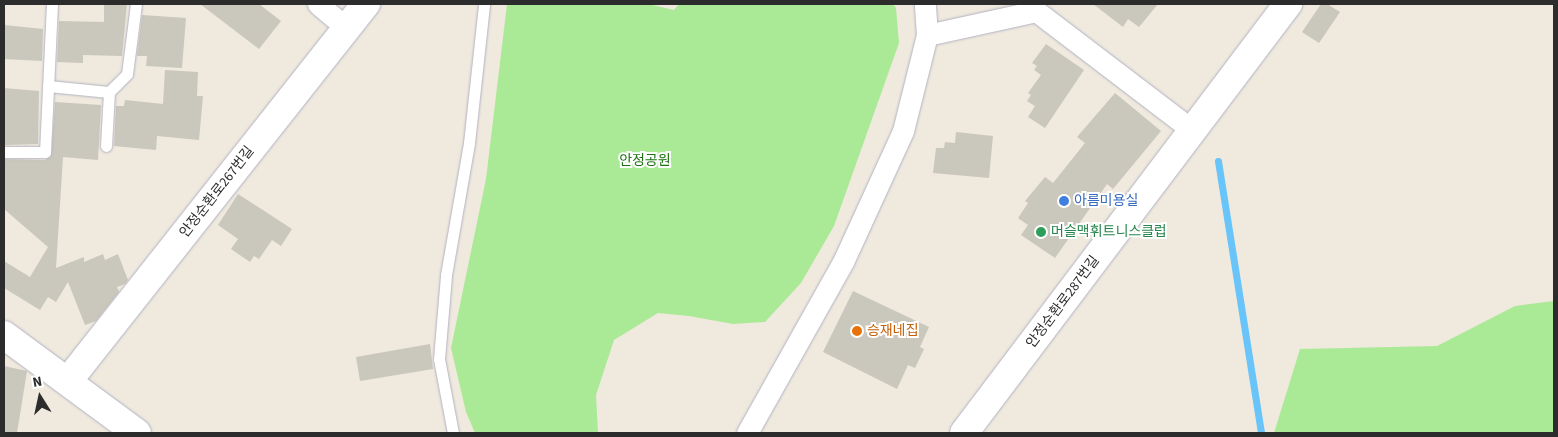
<!DOCTYPE html>
<meta charset="utf-8">
<style>
body{margin:0}
#map{position:relative;width:1558px;height:437px;overflow:hidden;background:#efe9de;font-family:"Source Sans 3","Noto Sans KR",sans-serif}
div>[style]{position:absolute}
[style*='--x']{left:calc(var(--x)*1px);top:calc(var(--y)*1px);width:calc(var(--w)*1px);rotate:calc(var(--a)*1deg)}
.green>*{inset:0;background:#aaea96}
.stream>*{height:7px;margin:-3.5px;padding:0 3.5px;transform-origin:3.5px;border-radius:3.5px;background:#69c4f9}
.building>*{inset:0;background:#cac7bc}
.roads{filter:drop-shadow(0 0 1px #b2b2c1) drop-shadow(0 0 1px #b2b2c1)}
.lane>*{height:11px;margin:-5.5px;padding:0 5.5px;transform-origin:5.5px;border-radius:5.5px;background:#fff}
.street>*{height:21px;margin:-10.5px;padding:0 10.5px;transform-origin:10.5px;border-radius:10.5px;background:#fff}
.secondary>*{height:28px;margin:-14px;padding:0 14px;transform-origin:14px;border-radius:14px;background:#fff}
.dots>*{width:14px;height:14px;translate:-50% -50%;box-sizing:border-box;border:2px solid #fff;border-radius:50%}
span{translate:-50% -50%;white-space:nowrap;text-align:center;line-height:1.15;-webkit-text-stroke:4px #fff;paint-order:stroke}
.park-label{font-size:14px;color:#1e7214}
.street-label{font-size:14px;color:#2c2c2c}
.shop-label{font-size:14px;color:#366cbe}
.left{translate:0 -50%;text-align:left}
.leisure-label{font-size:14px;color:#27864d}
.food-label{font-size:14px;color:#c56008}
.frame{position:absolute;inset:0;border:5px solid #2c2c2c;pointer-events:none}
.north{position:absolute;left:15px;top:372px;width:50px;height:50px;-webkit-text-stroke:4px #fff;paint-order:stroke;rotate:350deg;font-size:14px;font-weight:700;line-height:20px;text-align:center;color:#2c2c2c}
.north::after{content:'';display:block;margin:auto;width:18px;height:22px;background:#2c2c2c;clip-path:polygon(50% 0,100% 100%,50% 72%,0 100%)}
</style>
<div id="map">
<div class="green">
<div style="clip-path:polygon(507px 4px,648px 4px,674px 10px,679px 4px,893px 4px,896px 8px,899px 43px,834px 226px,801px 283px,765px 322px,733px 324px,689px 316px,658px 313px,614px 340px,596px 395px,598px 433px,475px 433px,466px 412px,451px 348px,486px 179px)"></div>
<div style="clip-path:polygon(1554px 301px,1554px 433px,1274px 433px,1300px 349px,1437px 346px,1515px 306px)"></div>
</div>
<div class="stream">
<div style="--x:1218;--y:161;--w:275;--a:81"></div>
</div>
<div class="building">
<div style="clip-path:polygon(104px 4px,127px 4px,122px 56px,83px 55px,83px 63px,57px 62px,59px 21px,104px 22px)"></div>
<div style="clip-path:polygon(200px 4px,259px 4px,281px 21px,259px 49px)"></div>
<div style="clip-path:polygon(1093px 4px,1158px 4px,1139px 27px,1128px 19px,1123px 27px)"></div>
<div style="clip-path:polygon(1321px 4px,1327px 4px,1340px 12px,1319px 43px,1302px 32px)"></div>
<div style="clip-path:polygon(142px 15px,186px 18px,182px 68px,146px 66px,147px 56px,137px 56px)"></div>
<div style="clip-path:polygon(4px 25px,43px 29px,42px 61px,4px 59px)"></div>
<div style="clip-path:polygon(1046px 44px,1084px 70px,1045px 128px,1028px 117px,1035px 106px,1027px 101px,1031px 95px,1028px 93px,1041px 75px,1034px 70px,1037px 66px,1032px 63px)"></div>
<div style="clip-path:polygon(165px 70px,198px 72px,197px 96px,203px 96px,199px 140px,157px 136px,156px 150px,114px 146px,116px 106px,124px 106px,125px 100px,163px 104px)"></div>
<div style="clip-path:polygon(4px 88px,39px 91px,38px 144px,4px 145px)"></div>
<div style="clip-path:polygon(1115px 93px,1161px 131px,1113px 189px,1107px 184px,1055px 258px,1021px 235px,1028px 225px,1018px 218px,1028px 203px,1025px 201px,1045px 177px,1053px 183px,1085px 143px,1077px 137px)"></div>
<div style="clip-path:polygon(55px 102px,101px 105px,98px 160px,63px 157px,56px 268px,84px 257px,84px 262px,103px 254px,105px 260px,118px 254px,128px 280px,125px 284px,117px 287px,119px 292px,96px 321px,85px 325px,68px 282px,56px 302px,48px 297px,40px 310px,4px 288px,4px 261px,30px 277px,48px 247px,4px 209px,4px 159px,45px 160px,51px 156px)"></div>
<div style="clip-path:polygon(956px 132px,993px 136px,989px 178px,933px 173px,936px 148px,944px 148px,945px 142px,955px 143px)"></div>
<div style="clip-path:polygon(238px 194px,292px 229px,281px 246px,272px 240px,259px 259px,254px 256px,250px 262px,231px 249px,238px 239px,218px 225px)"></div>
<div style="clip-path:polygon(853px 291px,929px 327px,920px 347px,924px 349px,915px 368px,908px 365px,897px 389px,823px 352px)"></div>
<div style="clip-path:polygon(430px 344px,433px 369px,360px 381px,356px 357px)"></div>
<div style="clip-path:polygon(4px 366px,27px 371px,17px 433px,4px 433px)"></div>
</div>
<div class="roads">
<div class="lane">
<div style="--x:48;--y:86;--w:61;--a:5.6"></div>
<div style="--x:109;--y:92;--w:54;--a:93.2"></div>
<div style="--x:109;--y:92;--w:25;--a:-45"></div>
<div style="--x:127;--y:74;--w:71;--a:-82.7"></div>
<div style="--x:4;--y:152;--w:41;--a:0"></div>
<div style="--x:45;--y:152;--w:148;--a:-87.3"></div>
<div style="--x:453;--y:433;--w:75;--a:-100.7"></div>
<div style="--x:439;--y:359;--w:84;--a:-85.2"></div>
<div style="--x:446;--y:275;--w:134;--a:-80.1"></div>
<div style="--x:469;--y:143;--w:140;--a:-83.8"></div>
</div>
<div class="street">
<div style="--x:318;--y:4;--w:38;--a:40"></div>
<div style="--x:927;--y:35;--w:112;--a:-12.4"></div>
<div style="--x:1036;--y:11;--w:196;--a:37.3"></div>
<div style="--x:747;--y:433;--w:196;--a:-60.7"></div>
<div style="--x:843;--y:262;--w:144;--a:-65.4"></div>
<div style="--x:903;--y:131;--w:99;--a:-76"></div>
<div style="--x:927;--y:35;--w:31;--a:-94"></div>
</div>
<div class="secondary">
<div style="--x:4;--y:335;--w:165;--a:36.4"></div>
<div style="--x:68;--y:381;--w:481;--a:-51.7"></div>
<div style="--x:964;--y:433;--w:538;--a:-52.94"></div>
</div>
</div>
<div class="dots">
<div style="left:1064px;top:201px;background:#3f7fe0"></div>
<div style="left:1041px;top:232px;background:#2e9e5b"></div>
<div style="left:857px;top:331px;background:#e8710a"></div>
</div>
<div class="park-label">
<span style="left:645px;top:161px">안정공원</span>
</div>
<div class="street-label">
<span style="left:217px;top:192px;rotate:-52deg">안정순환로267번길</span>
<span style="left:1063px;top:302px;rotate:-53deg">안정순환로287번길</span>
</div>
<div class="shop-label">
<span class="left" style="left:1074px;top:201px">아름미용실</span>
</div>
<div class="leisure-label">
<span class="left" style="left:1051px;top:232px">머슬맥휘트니스클럽</span>
</div>
<div class="food-label">
<span class="left" style="left:867px;top:331px">승재네집</span>
</div>
<div class="frame"></div>
<div class="north">N</div>
</div>
